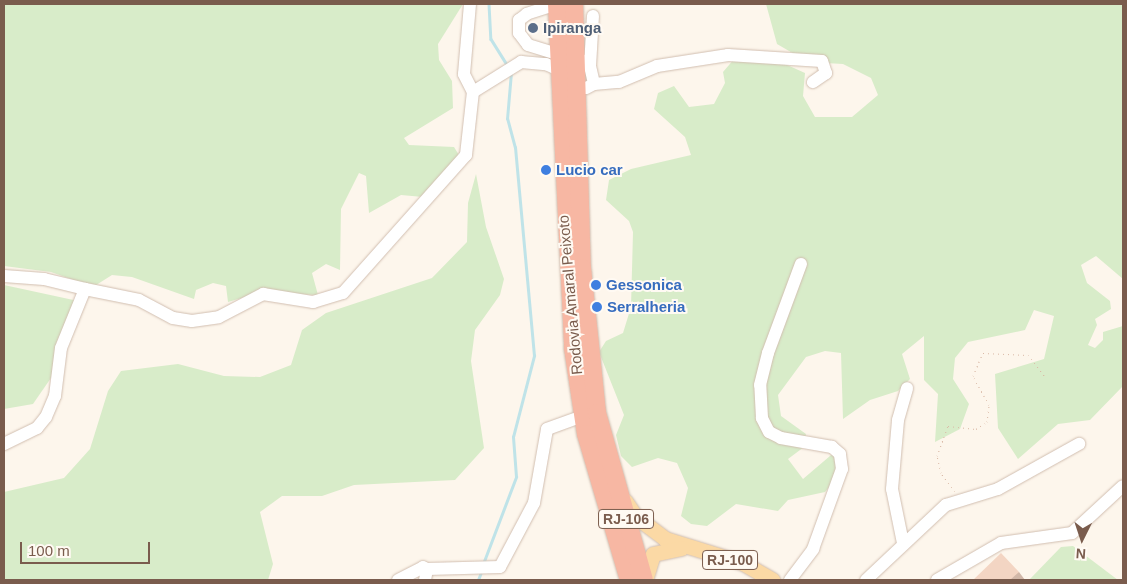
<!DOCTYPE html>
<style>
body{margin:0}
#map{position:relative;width:1127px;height:584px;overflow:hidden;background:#fdf6ec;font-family:Arial,sans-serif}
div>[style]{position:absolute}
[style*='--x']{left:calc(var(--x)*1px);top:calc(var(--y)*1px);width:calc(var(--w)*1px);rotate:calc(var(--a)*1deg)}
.green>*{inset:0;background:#d8ecc9}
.stream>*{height:2.5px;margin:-1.25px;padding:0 1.25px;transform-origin:1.25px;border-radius:1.25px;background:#bfe3e8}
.path>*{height:1px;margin-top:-0.5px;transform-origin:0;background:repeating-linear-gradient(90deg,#d9b8a5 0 1px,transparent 0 5px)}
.roads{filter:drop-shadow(0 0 1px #d1beb0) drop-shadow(0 0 1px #d1beb0)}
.minor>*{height:12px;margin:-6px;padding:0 6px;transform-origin:6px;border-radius:6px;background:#fff}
.major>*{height:15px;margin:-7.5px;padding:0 7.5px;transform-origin:7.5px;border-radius:7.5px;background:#fbd9a5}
.highway>*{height:18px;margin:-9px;padding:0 9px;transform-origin:9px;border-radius:9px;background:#f7b7a3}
.wall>*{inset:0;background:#d1b7a8}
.building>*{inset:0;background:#f3d5c3}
.dots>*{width:14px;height:14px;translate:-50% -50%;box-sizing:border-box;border:2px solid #fffaf3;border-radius:50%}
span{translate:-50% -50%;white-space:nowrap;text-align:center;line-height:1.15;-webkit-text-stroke:4px #fffaf3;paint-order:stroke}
.shield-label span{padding:1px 4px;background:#fffaf3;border:1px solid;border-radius:4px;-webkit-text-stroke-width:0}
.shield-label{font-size:14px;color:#7a5c4d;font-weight:700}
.service-label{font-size:15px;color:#4e5e75;font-weight:700}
.left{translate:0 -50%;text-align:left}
.shop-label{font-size:15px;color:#366cbe;font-weight:700}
.street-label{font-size:15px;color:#7a5c4d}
.frame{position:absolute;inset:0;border:5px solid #7a5c4d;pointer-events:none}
.north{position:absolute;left:1057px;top:514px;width:50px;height:50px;-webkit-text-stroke:4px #fffaf3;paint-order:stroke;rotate:184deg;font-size:14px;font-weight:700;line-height:20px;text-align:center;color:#7a5c4d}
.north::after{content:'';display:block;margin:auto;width:18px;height:22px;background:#7a5c4d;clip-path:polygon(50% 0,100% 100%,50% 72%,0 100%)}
.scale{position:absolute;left:20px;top:542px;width:130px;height:22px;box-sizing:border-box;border:2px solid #7a5c4d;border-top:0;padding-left:6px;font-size:15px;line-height:18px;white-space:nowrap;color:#7a5c4d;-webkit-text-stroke:4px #fffaf3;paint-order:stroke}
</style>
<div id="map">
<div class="green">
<div style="clip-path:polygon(4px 4px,463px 4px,438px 44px,439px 60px,452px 81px,453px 108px,404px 138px,409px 145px,454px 147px,462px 160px,423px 197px,401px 195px,369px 213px,366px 176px,359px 173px,341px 209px,340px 270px,326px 264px,312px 273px,318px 295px,259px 293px,228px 302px,226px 286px,213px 283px,196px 290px,194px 299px,132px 277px,112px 275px,93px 287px,51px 272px,4px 266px)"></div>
<div style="clip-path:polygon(766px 4px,1123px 4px,1123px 279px,1096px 256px,1081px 265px,1087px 283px,1110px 301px,1111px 309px,1095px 319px,1097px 325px,1088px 345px,1095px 348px,1103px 340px,1103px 332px,1123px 326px,1123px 386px,1090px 420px,1058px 424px,1018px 459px,998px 428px,995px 374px,1044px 359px,1054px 316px,1034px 310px,1025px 330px,968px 342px,955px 358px,953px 379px,969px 404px,960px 429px,935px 442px,938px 394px,924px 380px,924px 336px,902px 354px,910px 379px,898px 391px,870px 400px,843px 419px,841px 353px,825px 351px,806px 357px,778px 395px,781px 416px,806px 434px,804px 447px,788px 459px,803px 479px,837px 450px,840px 474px,825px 492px,788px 500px,778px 511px,736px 504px,707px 526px,691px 524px,681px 516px,688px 488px,677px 463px,658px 458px,632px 467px,621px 456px,616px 435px,624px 415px,599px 352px,606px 341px,623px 333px,631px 307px,633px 232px,629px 221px,606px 200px,609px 180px,631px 169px,691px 155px,685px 137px,654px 109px,658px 93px,674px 86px,689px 107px,714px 104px,725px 83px,723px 72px,741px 51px,758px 52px,805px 73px,803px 96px,815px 117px,852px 117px,878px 95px,871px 78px,843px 64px,808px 62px,777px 44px)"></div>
<div style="clip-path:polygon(476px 174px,486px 227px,504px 279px,500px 295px,475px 330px,471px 361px,484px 448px,455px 480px,354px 485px,322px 496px,282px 496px,260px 512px,273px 564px,268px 580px,4px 580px,4px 492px,64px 478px,90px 449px,108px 391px,121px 371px,178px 364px,224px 376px,260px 377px,291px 365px,302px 330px,326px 313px,432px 278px,467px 242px,468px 203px)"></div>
<div style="clip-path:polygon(4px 285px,78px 301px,53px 375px,33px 404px,4px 409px)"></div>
<div style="clip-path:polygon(1073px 546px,1118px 580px,1029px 580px,1061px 547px)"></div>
</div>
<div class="stream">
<div style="--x:489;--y:4;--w:35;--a:87"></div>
<div style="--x:491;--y:39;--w:31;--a:58"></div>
<div style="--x:483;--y:564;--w:93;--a:-69.2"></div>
<div style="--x:516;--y:477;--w:40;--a:-94.3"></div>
<div style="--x:513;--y:437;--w:84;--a:-75.5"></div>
<div style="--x:534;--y:356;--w:209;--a:-95.2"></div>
<div style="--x:515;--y:148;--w:30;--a:-105"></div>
<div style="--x:507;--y:119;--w:47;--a:-85.1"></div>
<div style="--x:478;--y:580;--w:9;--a:-69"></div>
</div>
<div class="path">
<div style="--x:955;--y:491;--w:23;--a:-128"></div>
<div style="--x:941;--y:473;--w:17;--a:-103"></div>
<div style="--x:937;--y:456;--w:32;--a:-70"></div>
<div style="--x:948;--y:426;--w:28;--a:6"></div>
<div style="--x:976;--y:429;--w:13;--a:-32"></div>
<div style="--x:987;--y:422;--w:17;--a:-83"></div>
<div style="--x:989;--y:405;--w:33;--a:-119"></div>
<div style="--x:973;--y:376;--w:25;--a:-67"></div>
<div style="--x:983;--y:353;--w:45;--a:2.5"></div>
<div style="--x:1028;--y:355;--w:29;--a:52"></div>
</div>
<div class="roads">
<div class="minor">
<div style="--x:557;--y:4;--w:32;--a:162"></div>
<div style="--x:527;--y:14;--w:10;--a:143"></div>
<div style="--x:519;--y:20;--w:13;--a:90"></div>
<div style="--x:519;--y:33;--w:15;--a:53"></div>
<div style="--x:528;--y:45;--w:34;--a:17"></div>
<div style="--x:576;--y:56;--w:17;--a:36"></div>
<div style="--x:590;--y:66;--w:18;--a:77"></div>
<div style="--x:594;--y:84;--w:9;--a:153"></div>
<div style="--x:590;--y:66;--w:50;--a:-86.6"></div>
<div style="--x:594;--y:84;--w:25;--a:-5"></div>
<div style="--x:619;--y:82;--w:41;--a:-22.8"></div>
<div style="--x:657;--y:66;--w:72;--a:-8.8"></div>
<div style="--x:728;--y:55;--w:94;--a:3.7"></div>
<div style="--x:822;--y:61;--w:13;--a:72"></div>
<div style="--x:826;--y:73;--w:16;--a:145"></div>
<div style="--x:473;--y:92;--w:57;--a:-32"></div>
<div style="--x:521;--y:62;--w:25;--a:5"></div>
<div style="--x:546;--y:64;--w:17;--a:25"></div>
<div style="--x:4;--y:276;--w:40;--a:4.3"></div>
<div style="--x:44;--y:279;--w:42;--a:13.7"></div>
<div style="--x:4;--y:444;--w:37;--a:-26"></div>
<div style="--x:37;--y:428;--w:14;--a:-51"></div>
<div style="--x:46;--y:417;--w:23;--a:-67"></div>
<div style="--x:55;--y:396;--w:48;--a:-82.9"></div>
<div style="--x:61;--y:348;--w:64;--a:-67.9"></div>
<div style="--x:85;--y:289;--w:55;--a:11.5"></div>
<div style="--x:139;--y:300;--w:38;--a:28"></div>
<div style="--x:173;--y:318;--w:19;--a:9"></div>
<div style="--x:192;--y:321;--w:27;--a:-8"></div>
<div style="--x:219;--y:317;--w:50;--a:-27.6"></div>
<div style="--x:263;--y:294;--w:51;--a:9.1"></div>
<div style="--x:313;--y:302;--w:31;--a:-17"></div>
<div style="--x:343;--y:293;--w:185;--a:-48.3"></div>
<div style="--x:466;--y:155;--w:63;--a:-83.7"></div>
<div style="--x:473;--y:92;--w:20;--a:-117"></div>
<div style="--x:464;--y:74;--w:70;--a:-85.1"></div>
<div style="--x:903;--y:543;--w:55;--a:-101.5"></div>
<div style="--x:892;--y:489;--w:69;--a:-85"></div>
<div style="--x:898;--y:420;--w:33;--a:-74"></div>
<div style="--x:427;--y:569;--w:73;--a:-1.6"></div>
<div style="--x:500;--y:567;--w:72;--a:-62"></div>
<div style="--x:534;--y:503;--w:75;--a:-80"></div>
<div style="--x:547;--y:429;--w:37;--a:-20"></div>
<div style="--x:398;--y:580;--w:28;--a:-27"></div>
<div style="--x:423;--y:567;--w:4;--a:27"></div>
<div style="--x:427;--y:569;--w:11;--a:100"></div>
<div style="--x:790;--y:580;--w:39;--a:-53"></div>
<div style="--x:813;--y:549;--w:85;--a:-70.1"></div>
<div style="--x:842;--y:469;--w:15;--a:-98"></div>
<div style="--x:840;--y:454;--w:11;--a:-139"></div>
<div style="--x:832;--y:447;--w:52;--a:-170"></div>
<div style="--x:781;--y:438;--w:13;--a:-153"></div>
<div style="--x:769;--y:432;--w:16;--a:-117"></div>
<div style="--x:762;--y:418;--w:33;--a:-93"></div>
<div style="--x:760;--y:385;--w:33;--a:-76"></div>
<div style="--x:768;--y:353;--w:95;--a:-69.7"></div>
<div style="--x:866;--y:580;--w:110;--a:-43.2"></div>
<div style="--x:946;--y:505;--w:54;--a:-17.1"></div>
<div style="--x:998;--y:489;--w:93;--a:-29.1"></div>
<div style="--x:937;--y:580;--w:74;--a:-30"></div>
<div style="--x:1001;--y:543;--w:72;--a:-8"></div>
<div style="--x:1072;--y:533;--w:69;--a:-42.7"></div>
</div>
<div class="major">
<div style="--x:625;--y:501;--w:18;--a:56"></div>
<div style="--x:635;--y:516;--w:38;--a:37"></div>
<div style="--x:665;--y:539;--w:82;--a:17.1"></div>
<div style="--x:743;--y:563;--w:34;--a:30"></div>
<div style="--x:645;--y:580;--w:27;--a:-73"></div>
<div style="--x:653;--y:554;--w:29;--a:-12"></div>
</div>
<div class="highway">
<div style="--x:557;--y:4;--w:344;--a:87.3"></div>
<div style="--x:573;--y:348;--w:87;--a:81.4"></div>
<div style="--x:586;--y:434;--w:152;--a:73.6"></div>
<div style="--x:574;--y:4;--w:264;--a:88.3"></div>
<div style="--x:582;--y:268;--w:146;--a:84.1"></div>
<div style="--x:597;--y:413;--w:173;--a:74.3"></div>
</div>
</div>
<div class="wall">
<div style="clip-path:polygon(1019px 572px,1025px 580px,973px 580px)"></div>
</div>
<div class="building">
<div style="clip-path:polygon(1001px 553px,1019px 572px,1010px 580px,973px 580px)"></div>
</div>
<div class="dots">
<div style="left:533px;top:28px;background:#5c6f8a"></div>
<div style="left:546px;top:170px;background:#3f7fe0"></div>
<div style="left:596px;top:285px;background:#3f7fe0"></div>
<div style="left:597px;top:307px;background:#3f7fe0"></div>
</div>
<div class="shield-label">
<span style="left:626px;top:519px">RJ-106</span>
<span style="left:730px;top:560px">RJ-100</span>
</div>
<div class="service-label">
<span class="left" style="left:543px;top:28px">Ipiranga</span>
</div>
<div class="shop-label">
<span class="left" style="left:556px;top:170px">Lucio car</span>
<span class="left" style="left:606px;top:285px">Gessonica</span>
<span class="left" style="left:607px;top:307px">Serralheria</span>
</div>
<div class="street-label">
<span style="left:570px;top:295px;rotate:-95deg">Rodovia Amaral Peixoto</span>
</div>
<div class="frame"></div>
<div class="north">N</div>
<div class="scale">100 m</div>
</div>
